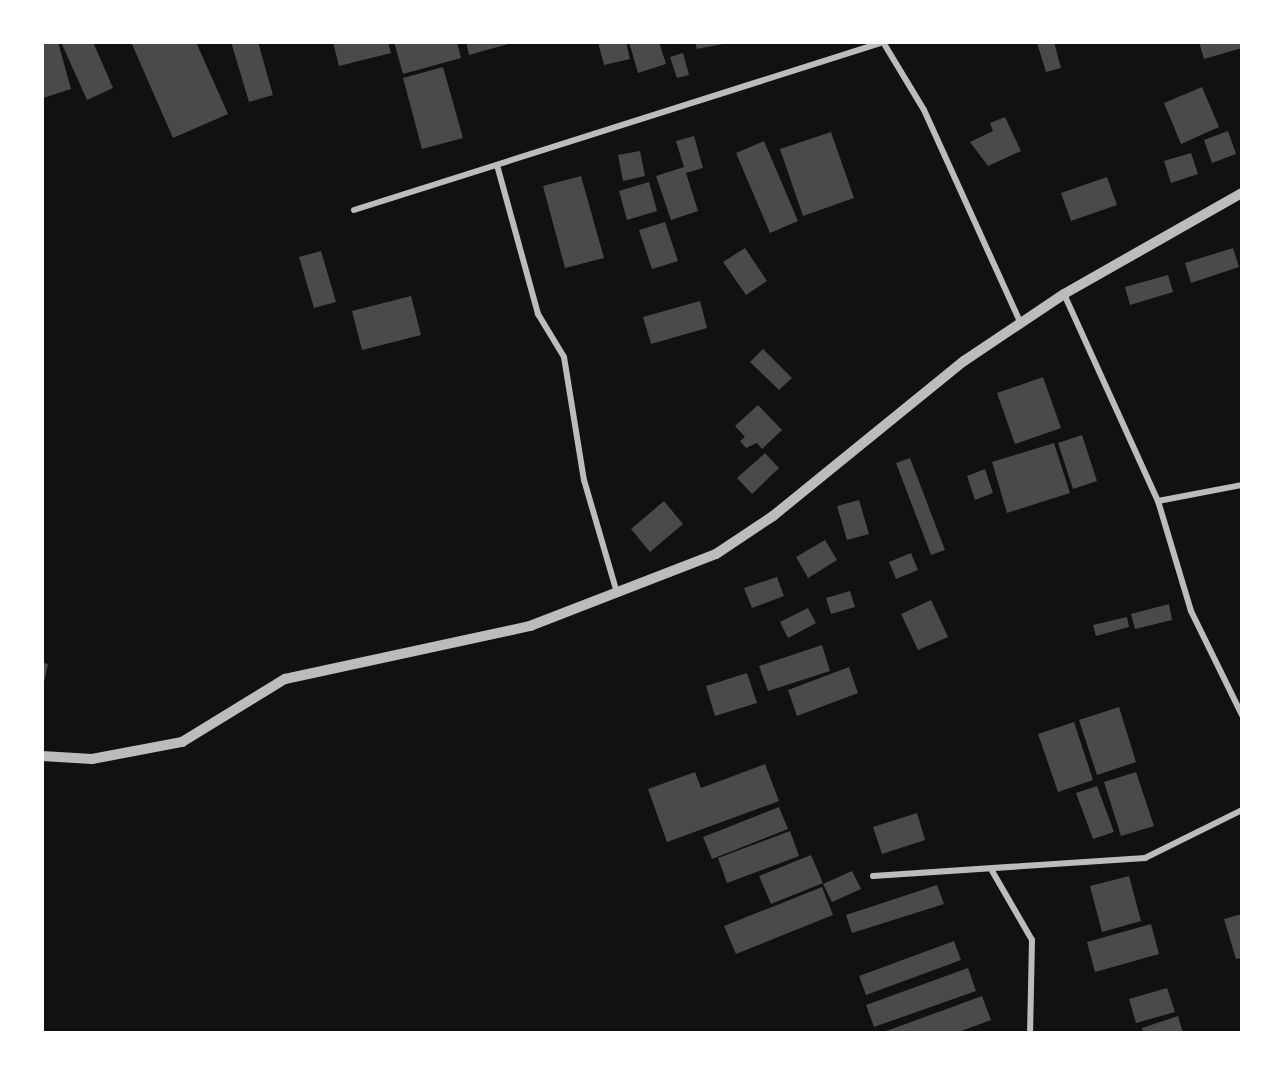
<!DOCTYPE html>
<style>
body{margin:0}
#map{position:relative;width:1284px;height:1075px;overflow:hidden;background:#111;font-family:Ubuntu,sans-serif}
div>[style]{position:absolute}
[style*='--x']{left:calc(var(--x)*1px);top:calc(var(--y)*1px);width:calc(var(--w)*1px);rotate:calc(var(--a)*1deg)}
.building>*{inset:0;background:#4a4a4a}
.minor>*{height:6px;margin:-3px;padding:0 3px;transform-origin:3px;border-radius:3px;background:#bcbcbc}
.tertiary>*{height:10px;margin:-5px;padding:0 5px;transform-origin:5px;border-radius:5px;background:#bcbcbc}
span{translate:-50% -50%;white-space:nowrap;text-align:center;line-height:1.15;-webkit-text-stroke:6px #fff;paint-order:stroke}
.frame{position:absolute;inset:0;border:44px solid #fff;pointer-events:none}
</style>
<div id="map">
<div class="building">
<div style="clip-path:polygon(42px 42px,58px 42px,71px 89px,43px 98px)"></div>
<div style="clip-path:polygon(61px 42px,93px 42px,113px 88px,87px 100px)"></div>
<div style="clip-path:polygon(131px 42px,196px 42px,228px 114px,173px 138px)"></div>
<div style="clip-path:polygon(231px 42px,258px 42px,273px 95px,249px 102px)"></div>
<div style="clip-path:polygon(333px 42px,388px 42px,391px 53px,339px 66px)"></div>
<div style="clip-path:polygon(394px 42px,457px 42px,461px 58px,403px 74px)"></div>
<div style="clip-path:polygon(466px 42px,512px 42px,512px 43px,469px 55px)"></div>
<div style="clip-path:polygon(598px 42px,626px 42px,630px 59px,604px 65px)"></div>
<div style="clip-path:polygon(629px 42px,659px 42px,666px 64px,638px 73px)"></div>
<div style="clip-path:polygon(695px 42px,728px 42px,728px 43px,697px 49px)"></div>
<div style="clip-path:polygon(1054px 42px,1061px 68px,1046px 72px,1037px 43px)"></div>
<div style="clip-path:polygon(1199px 42px,1242px 42px,1242px 48px,1204px 59px)"></div>
<div style="clip-path:polygon(683px 53px,689px 75px,677px 78px,670px 57px)"></div>
<div style="clip-path:polygon(443px 67px,463px 138px,422px 149px,403px 78px)"></div>
<div style="clip-path:polygon(1202px 87px,1219px 127px,1181px 144px,1164px 103px)"></div>
<div style="clip-path:polygon(1005px 117px,1021px 151px,988px 166px,970px 142px,993px 131px,990px 123px)"></div>
<div style="clip-path:polygon(1228px 131px,1236px 154px,1212px 163px,1204px 140px)"></div>
<div style="clip-path:polygon(831px 132px,854px 198px,803px 216px,780px 149px)"></div>
<div style="clip-path:polygon(694px 136px,703px 168px,686px 173px,698px 211px,671px 220px,656px 176px,684px 167px,676px 141px)"></div>
<div style="clip-path:polygon(764px 141px,798px 221px,770px 233px,736px 153px)"></div>
<div style="clip-path:polygon(640px 151px,645px 176px,623px 181px,618px 155px)"></div>
<div style="clip-path:polygon(1191px 153px,1198px 174px,1171px 183px,1164px 161px)"></div>
<div style="clip-path:polygon(581px 176px,604px 258px,565px 268px,543px 186px)"></div>
<div style="clip-path:polygon(1107px 177px,1117px 205px,1071px 221px,1061px 193px)"></div>
<div style="clip-path:polygon(649px 182px,657px 211px,627px 220px,619px 191px)"></div>
<div style="clip-path:polygon(665px 222px,678px 261px,652px 269px,639px 230px)"></div>
<div style="clip-path:polygon(745px 248px,767px 281px,746px 295px,723px 262px)"></div>
<div style="clip-path:polygon(1233px 248px,1239px 267px,1191px 283px,1185px 263px)"></div>
<div style="clip-path:polygon(321px 251px,336px 302px,314px 308px,299px 257px)"></div>
<div style="clip-path:polygon(1168px 275px,1173px 292px,1130px 305px,1125px 287px)"></div>
<div style="clip-path:polygon(411px 296px,421px 335px,362px 350px,352px 311px)"></div>
<div style="clip-path:polygon(700px 301px,707px 328px,651px 344px,643px 317px)"></div>
<div style="clip-path:polygon(763px 349px,792px 378px,779px 390px,750px 362px)"></div>
<div style="clip-path:polygon(1043px 377px,1061px 428px,1015px 444px,997px 393px)"></div>
<div style="clip-path:polygon(758px 405px,782px 430px,762px 449px,757px 443px,746px 448px,740px 441px,745px 437px,735px 426px)"></div>
<div style="clip-path:polygon(1082px 435px,1097px 481px,1073px 489px,1058px 443px)"></div>
<div style="clip-path:polygon(1054px 443px,1070px 493px,1007px 513px,992px 462px)"></div>
<div style="clip-path:polygon(765px 453px,779px 468px,752px 494px,737px 478px)"></div>
<div style="clip-path:polygon(910px 458px,945px 550px,931px 555px,896px 463px)"></div>
<div style="clip-path:polygon(985px 469px,993px 493px,975px 500px,967px 476px)"></div>
<div style="clip-path:polygon(859px 500px,869px 534px,847px 540px,837px 506px)"></div>
<div style="clip-path:polygon(664px 501px,683px 524px,650px 552px,631px 529px)"></div>
<div style="clip-path:polygon(825px 540px,837px 560px,808px 578px,796px 557px)"></div>
<div style="clip-path:polygon(911px 553px,918px 570px,896px 579px,889px 562px)"></div>
<div style="clip-path:polygon(777px 577px,784px 596px,752px 608px,744px 588px)"></div>
<div style="clip-path:polygon(850px 591px,855px 607px,831px 614px,826px 598px)"></div>
<div style="clip-path:polygon(931px 600px,948px 637px,918px 650px,901px 614px)"></div>
<div style="clip-path:polygon(1169px 604px,1172px 620px,1135px 629px,1131px 614px)"></div>
<div style="clip-path:polygon(808px 608px,816px 623px,788px 638px,780px 622px)"></div>
<div style="clip-path:polygon(1127px 617px,1129px 627px,1096px 636px,1093px 625px)"></div>
<div style="clip-path:polygon(822px 645px,830px 671px,768px 691px,759px 666px)"></div>
<div style="clip-path:polygon(42px 662px,48px 664px,43px 687px,42px 687px)"></div>
<div style="clip-path:polygon(849px 667px,858px 693px,797px 716px,788px 690px)"></div>
<div style="clip-path:polygon(747px 673px,757px 703px,715px 716px,706px 686px)"></div>
<div style="clip-path:polygon(1119px 707px,1136px 762px,1097px 775px,1079px 720px)"></div>
<div style="clip-path:polygon(1074px 722px,1093px 780px,1058px 792px,1038px 734px)"></div>
<div style="clip-path:polygon(765px 764px,779px 801px,667px 842px,648px 789px,695px 772px,701px 788px)"></div>
<div style="clip-path:polygon(1136px 772px,1154px 826px,1121px 836px,1104px 782px)"></div>
<div style="clip-path:polygon(1097px 786px,1114px 832px,1093px 839px,1076px 793px)"></div>
<div style="clip-path:polygon(779px 807px,788px 829px,712px 859px,703px 837px)"></div>
<div style="clip-path:polygon(917px 813px,925px 840px,882px 854px,873px 827px)"></div>
<div style="clip-path:polygon(790px 831px,799px 856px,727px 883px,718px 858px)"></div>
<div style="clip-path:polygon(811px 855px,823px 883px,771px 904px,759px 876px)"></div>
<div style="clip-path:polygon(852px 871px,861px 889px,832px 902px,823px 884px)"></div>
<div style="clip-path:polygon(1129px 876px,1141px 921px,1102px 932px,1090px 886px)"></div>
<div style="clip-path:polygon(937px 885px,944px 904px,852px 933px,846px 915px)"></div>
<div style="clip-path:polygon(822px 887px,833px 915px,736px 954px,724px 926px)"></div>
<div style="clip-path:polygon(1242px 914px,1242px 958px,1236px 959px,1224px 919px)"></div>
<div style="clip-path:polygon(1151px 924px,1159px 954px,1095px 972px,1087px 942px)"></div>
<div style="clip-path:polygon(954px 941px,961px 960px,866px 995px,859px 976px)"></div>
<div style="clip-path:polygon(968px 968px,976px 991px,874px 1027px,866px 1005px)"></div>
<div style="clip-path:polygon(1167px 988px,1175px 1012px,1136px 1023px,1129px 999px)"></div>
<div style="clip-path:polygon(982px 996px,991px 1020px,956px 1033px,881px 1033px)"></div>
<div style="clip-path:polygon(1178px 1016px,1183px 1033px,1143px 1033px,1142px 1028px)"></div>
</div>
<div class="minor">
<div style="--x:883;--y:42;--w:79;--a:58.9"></div>
<div style="--x:924;--y:110;--w:235;--a:65.6"></div>
<div style="--x:497;--y:165;--w:155;--a:74.6"></div>
<div style="--x:538;--y:314;--w:50;--a:58.8"></div>
<div style="--x:564;--y:357;--w:125;--a:80.8"></div>
<div style="--x:584;--y:480;--w:118;--a:73.7"></div>
<div style="--x:354;--y:210;--w:556;--a:-17.59"></div>
<div style="--x:1064;--y:294;--w:227;--a:65.6"></div>
<div style="--x:1158;--y:501;--w:115;--a:73.3"></div>
<div style="--x:1191;--y:611;--w:116;--a:63.9"></div>
<div style="--x:1158;--y:501;--w:86;--a:-10.8"></div>
<div style="--x:991;--y:869;--w:82;--a:60"></div>
<div style="--x:1032;--y:940;--w:93;--a:91.2"></div>
<div style="--x:873;--y:876;--w:273;--a:-3.8"></div>
<div style="--x:1145;--y:858;--w:108;--a:-26.3"></div>
</div>
<div class="tertiary">
<div style="--x:42;--y:756;--w:50;--a:3.4"></div>
<div style="--x:92;--y:759;--w:92;--a:-10.7"></div>
<div style="--x:182;--y:742;--w:121;--a:-31.5"></div>
<div style="--x:285;--y:679;--w:251;--a:-12.2"></div>
<div style="--x:530;--y:626;--w:199;--a:-21.2"></div>
<div style="--x:716;--y:554;--w:69;--a:-33.7"></div>
<div style="--x:773;--y:516;--w:246;--a:-39.1"></div>
<div style="--x:964;--y:361;--w:120;--a:-33.8"></div>
<div style="--x:1064;--y:294;--w:205;--a:-29.6"></div>
</div>
<div class="frame"></div>
</div>
